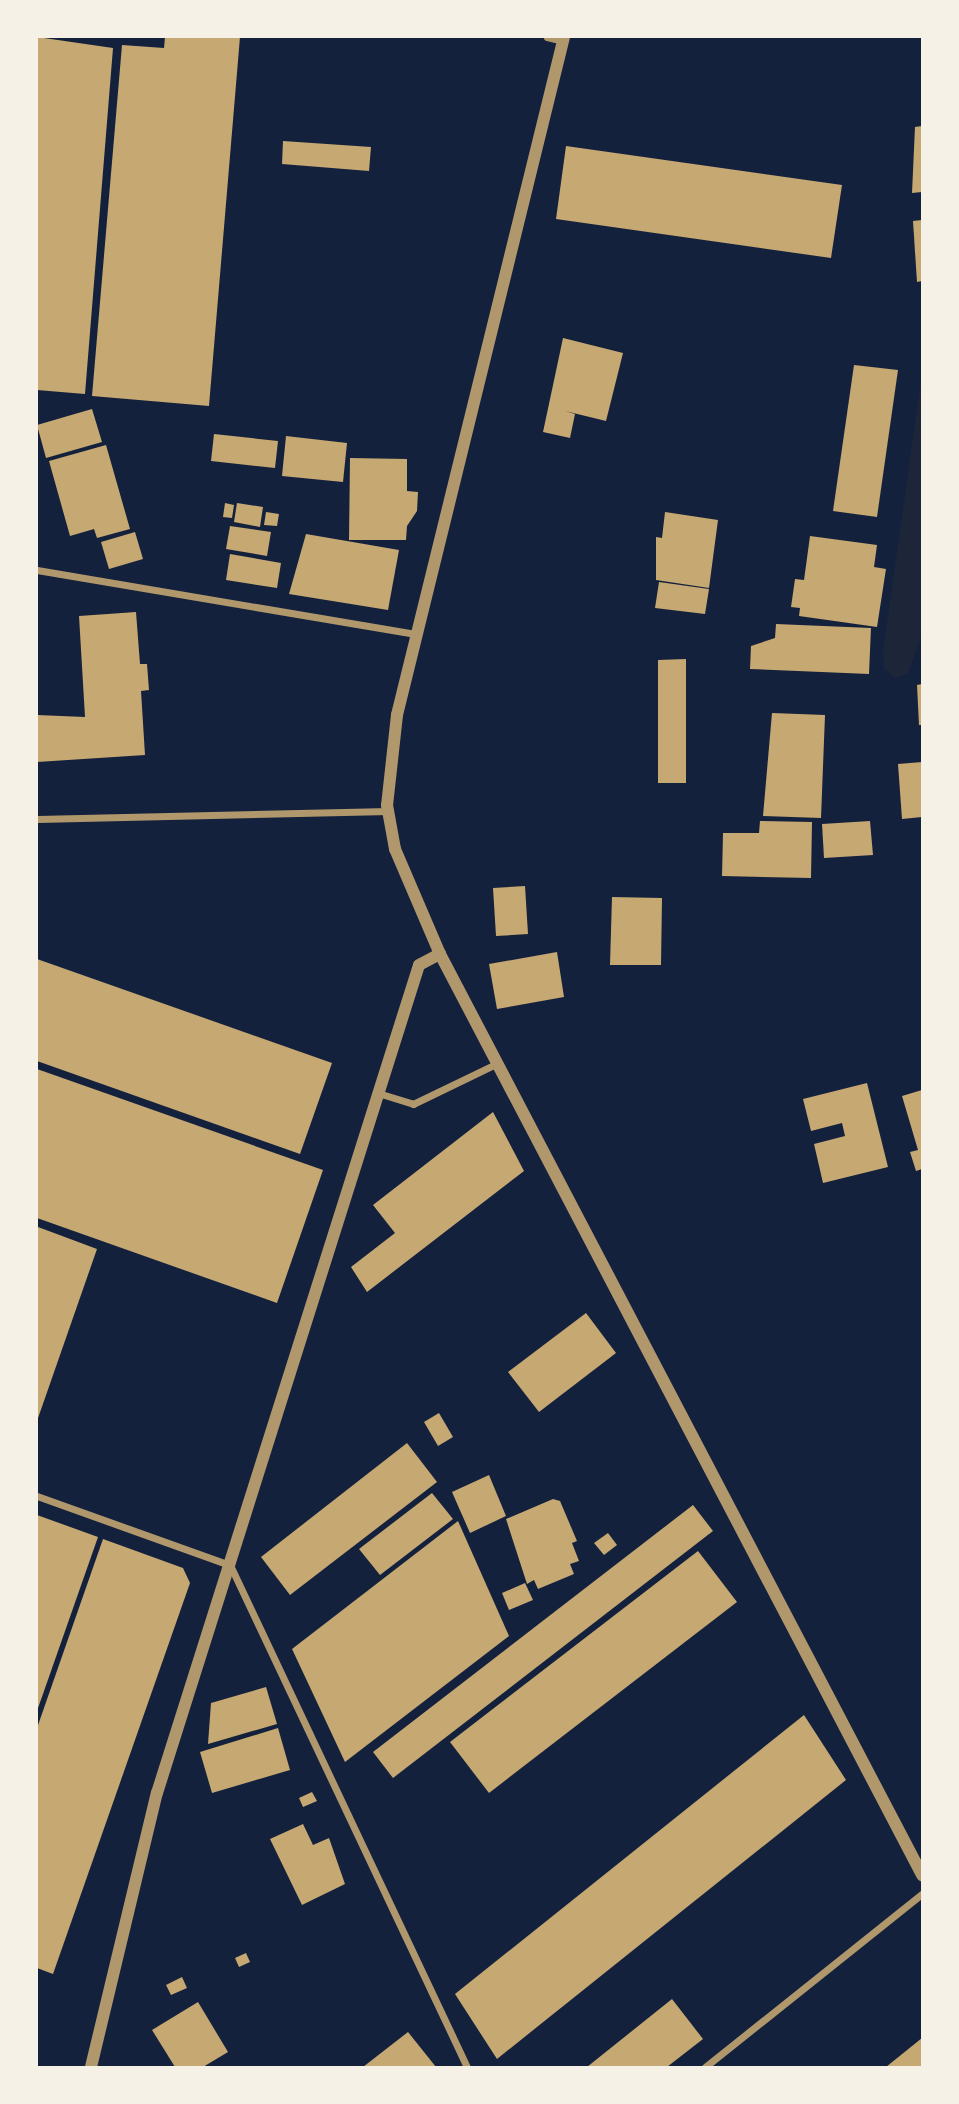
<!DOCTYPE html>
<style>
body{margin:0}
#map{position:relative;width:959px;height:2104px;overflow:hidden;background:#14213d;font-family:"Fira Sans Condensed",sans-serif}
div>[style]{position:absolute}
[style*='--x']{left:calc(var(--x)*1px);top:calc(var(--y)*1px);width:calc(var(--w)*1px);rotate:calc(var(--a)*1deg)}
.green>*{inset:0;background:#1d2539}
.building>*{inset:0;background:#c6a872}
.minor>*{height:7px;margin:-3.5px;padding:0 3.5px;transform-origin:3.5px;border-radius:3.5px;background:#b1986c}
.tertiary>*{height:12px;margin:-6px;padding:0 6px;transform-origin:6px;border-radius:6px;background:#b1986c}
span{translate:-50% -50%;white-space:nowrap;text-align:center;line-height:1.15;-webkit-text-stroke:5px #f6f1e7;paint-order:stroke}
.frame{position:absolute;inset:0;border:38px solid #f6f1e7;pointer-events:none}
</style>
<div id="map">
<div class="green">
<div style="clip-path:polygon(922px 373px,922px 633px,908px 674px,895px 678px,884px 668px,883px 652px)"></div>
</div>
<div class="building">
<div style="clip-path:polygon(37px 37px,113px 48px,85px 394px,37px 390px)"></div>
<div style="clip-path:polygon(165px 37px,240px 37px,209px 406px,92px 396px,122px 45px,164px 48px)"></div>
<div style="clip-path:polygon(922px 126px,922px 192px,912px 193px,915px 127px)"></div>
<div style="clip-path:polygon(283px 141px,371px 147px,369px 171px,282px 164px)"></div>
<div style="clip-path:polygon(566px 146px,842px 185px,831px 258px,556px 219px)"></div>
<div style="clip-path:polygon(922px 220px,922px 281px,917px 282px,913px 221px)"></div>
<div style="clip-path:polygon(563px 338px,623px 353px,606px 421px,565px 411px,575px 414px,570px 438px,543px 432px)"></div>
<div style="clip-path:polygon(854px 365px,898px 370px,877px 517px,833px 511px)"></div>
<div style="clip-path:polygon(92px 409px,102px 442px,46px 458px,37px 425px)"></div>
<div style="clip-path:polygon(214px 434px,278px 441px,275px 468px,211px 461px)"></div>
<div style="clip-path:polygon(286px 436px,347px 443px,343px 482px,282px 476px)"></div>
<div style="clip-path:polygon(106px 445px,130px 529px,97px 538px,94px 529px,70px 536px,49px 461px)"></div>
<div style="clip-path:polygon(350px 458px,407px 459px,407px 491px,418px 492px,417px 511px,407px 526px,406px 540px,349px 540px)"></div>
<div style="clip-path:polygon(225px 503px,234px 505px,232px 518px,223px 517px)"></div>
<div style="clip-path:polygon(237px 503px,263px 507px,260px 527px,234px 522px)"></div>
<div style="clip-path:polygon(266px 512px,279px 514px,277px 526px,264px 525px)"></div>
<div style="clip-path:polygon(665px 512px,718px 520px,709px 588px,656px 580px,656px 537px,662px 538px)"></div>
<div style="clip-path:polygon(230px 526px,271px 532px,267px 556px,226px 549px)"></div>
<div style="clip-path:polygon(135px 532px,143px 559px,109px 569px,101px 542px)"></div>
<div style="clip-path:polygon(306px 534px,399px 550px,388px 610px,289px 594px)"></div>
<div style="clip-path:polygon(810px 536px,877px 545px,874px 567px,886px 569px,877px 627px,799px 616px,800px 608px,791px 607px,795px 579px,804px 580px)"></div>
<div style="clip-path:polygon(230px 554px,281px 563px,277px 588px,226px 580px)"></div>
<div style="clip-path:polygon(659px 582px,709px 589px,705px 614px,655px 608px)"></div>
<div style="clip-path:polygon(136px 612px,140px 664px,147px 664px,149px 690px,141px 691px,145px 755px,37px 762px,37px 715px,85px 717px,79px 616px)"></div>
<div style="clip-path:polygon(776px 624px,871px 628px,869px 674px,750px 669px,751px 646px,775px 638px)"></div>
<div style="clip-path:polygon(686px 659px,686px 783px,658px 783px,658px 660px)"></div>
<div style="clip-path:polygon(922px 684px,922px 725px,919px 725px,917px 685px)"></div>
<div style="clip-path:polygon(772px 713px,825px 715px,821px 818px,763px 816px)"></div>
<div style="clip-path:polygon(922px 762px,922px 817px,902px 819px,898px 764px)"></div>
<div style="clip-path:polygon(760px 821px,812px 822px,811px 878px,722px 876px,723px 833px,759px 833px)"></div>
<div style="clip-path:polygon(870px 821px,873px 855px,824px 858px,822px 824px)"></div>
<div style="clip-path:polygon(525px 886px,528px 934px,496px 936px,493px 888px)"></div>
<div style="clip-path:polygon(612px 897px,662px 898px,661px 965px,610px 965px)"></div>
<div style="clip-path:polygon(557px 952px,564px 997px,497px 1009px,489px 964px)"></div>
<div style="clip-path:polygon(37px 959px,332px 1063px,300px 1154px,37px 1061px)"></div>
<div style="clip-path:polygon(37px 1069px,323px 1170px,277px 1303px,37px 1218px)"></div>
<div style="clip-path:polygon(867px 1083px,888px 1167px,823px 1183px,814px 1144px,845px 1136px,842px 1123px,811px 1131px,803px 1099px)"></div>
<div style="clip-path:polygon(922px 1090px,922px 1169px,916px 1171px,910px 1152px,918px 1150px,902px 1096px)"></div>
<div style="clip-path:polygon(493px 1112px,524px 1171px,367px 1292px,351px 1267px,395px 1233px,373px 1205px)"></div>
<div style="clip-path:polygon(38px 1227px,97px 1249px,37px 1421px,37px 1231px)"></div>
<div style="clip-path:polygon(586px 1313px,616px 1353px,539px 1412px,508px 1372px)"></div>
<div style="clip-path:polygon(439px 1413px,453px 1437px,438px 1446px,424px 1422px)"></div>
<div style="clip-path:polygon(407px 1443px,437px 1482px,290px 1595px,261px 1557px)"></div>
<div style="clip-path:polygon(489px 1475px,506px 1516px,470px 1533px,452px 1492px)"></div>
<div style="clip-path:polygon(432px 1493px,453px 1519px,380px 1575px,359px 1549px)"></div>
<div style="clip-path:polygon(553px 1499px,560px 1501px,577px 1541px,572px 1543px,579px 1561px,570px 1564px,574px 1574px,538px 1589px,534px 1580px,527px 1584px,506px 1519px)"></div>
<div style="clip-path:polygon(693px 1505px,713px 1531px,393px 1778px,373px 1752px)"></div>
<div style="clip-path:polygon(37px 1515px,98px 1537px,37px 1711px)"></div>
<div style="clip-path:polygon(458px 1521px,509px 1636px,345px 1762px,292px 1649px)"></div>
<div style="clip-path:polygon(608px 1533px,617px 1545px,604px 1555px,594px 1543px)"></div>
<div style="clip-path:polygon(103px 1539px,183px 1568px,190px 1583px,53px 1974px,37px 1968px,37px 1728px)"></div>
<div style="clip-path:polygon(698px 1551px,737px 1602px,489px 1793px,450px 1742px)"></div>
<div style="clip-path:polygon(525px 1583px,533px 1600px,509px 1610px,502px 1593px)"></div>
<div style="clip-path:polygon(266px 1687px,277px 1724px,208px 1744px,211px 1703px)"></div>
<div style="clip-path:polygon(804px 1715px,846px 1780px,497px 2059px,455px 1994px)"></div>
<div style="clip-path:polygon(278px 1728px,290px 1770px,212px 1793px,200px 1752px)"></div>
<div style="clip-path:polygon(312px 1792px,317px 1801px,303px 1807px,299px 1798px)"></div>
<div style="clip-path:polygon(303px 1824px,313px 1845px,329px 1838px,345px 1884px,302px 1905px,270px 1839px)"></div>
<div style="clip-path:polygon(246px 1953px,250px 1962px,239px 1967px,235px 1958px)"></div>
<div style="clip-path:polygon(182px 1977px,187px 1988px,171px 1995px,166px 1985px)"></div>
<div style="clip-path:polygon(672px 1999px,703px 2039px,667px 2067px,587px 2067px)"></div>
<div style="clip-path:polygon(198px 2002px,228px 2052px,203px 2067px,175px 2067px,152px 2030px)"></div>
<div style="clip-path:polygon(408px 2032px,436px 2067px,363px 2067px)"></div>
<div style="clip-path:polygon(922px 2038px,922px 2067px,886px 2067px)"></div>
</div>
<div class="minor">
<div style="--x:547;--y:37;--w:16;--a:14"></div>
<div style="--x:37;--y:570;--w:384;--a:9.6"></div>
<div style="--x:37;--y:819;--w:352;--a:-1.3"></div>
<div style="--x:378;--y:1093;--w:37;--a:17"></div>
<div style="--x:413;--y:1104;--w:94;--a:-25.8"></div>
<div style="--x:37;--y:1496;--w:205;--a:19.7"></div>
<div style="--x:230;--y:1565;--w:555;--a:64.73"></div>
<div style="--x:705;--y:2067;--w:278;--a:-38.6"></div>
</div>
<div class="tertiary">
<div style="--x:564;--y:37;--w:698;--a:103.84"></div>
<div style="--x:397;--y:715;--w:91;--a:96.3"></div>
<div style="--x:387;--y:805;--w:45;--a:79.7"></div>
<div style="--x:395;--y:849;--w:114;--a:66.8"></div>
<div style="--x:440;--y:954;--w:1040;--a:62.37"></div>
<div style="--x:91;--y:2067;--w:282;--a:-76.5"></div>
<div style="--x:157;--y:1793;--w:868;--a:-72.44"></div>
<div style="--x:419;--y:965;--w:24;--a:-28"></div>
</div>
<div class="frame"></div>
</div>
